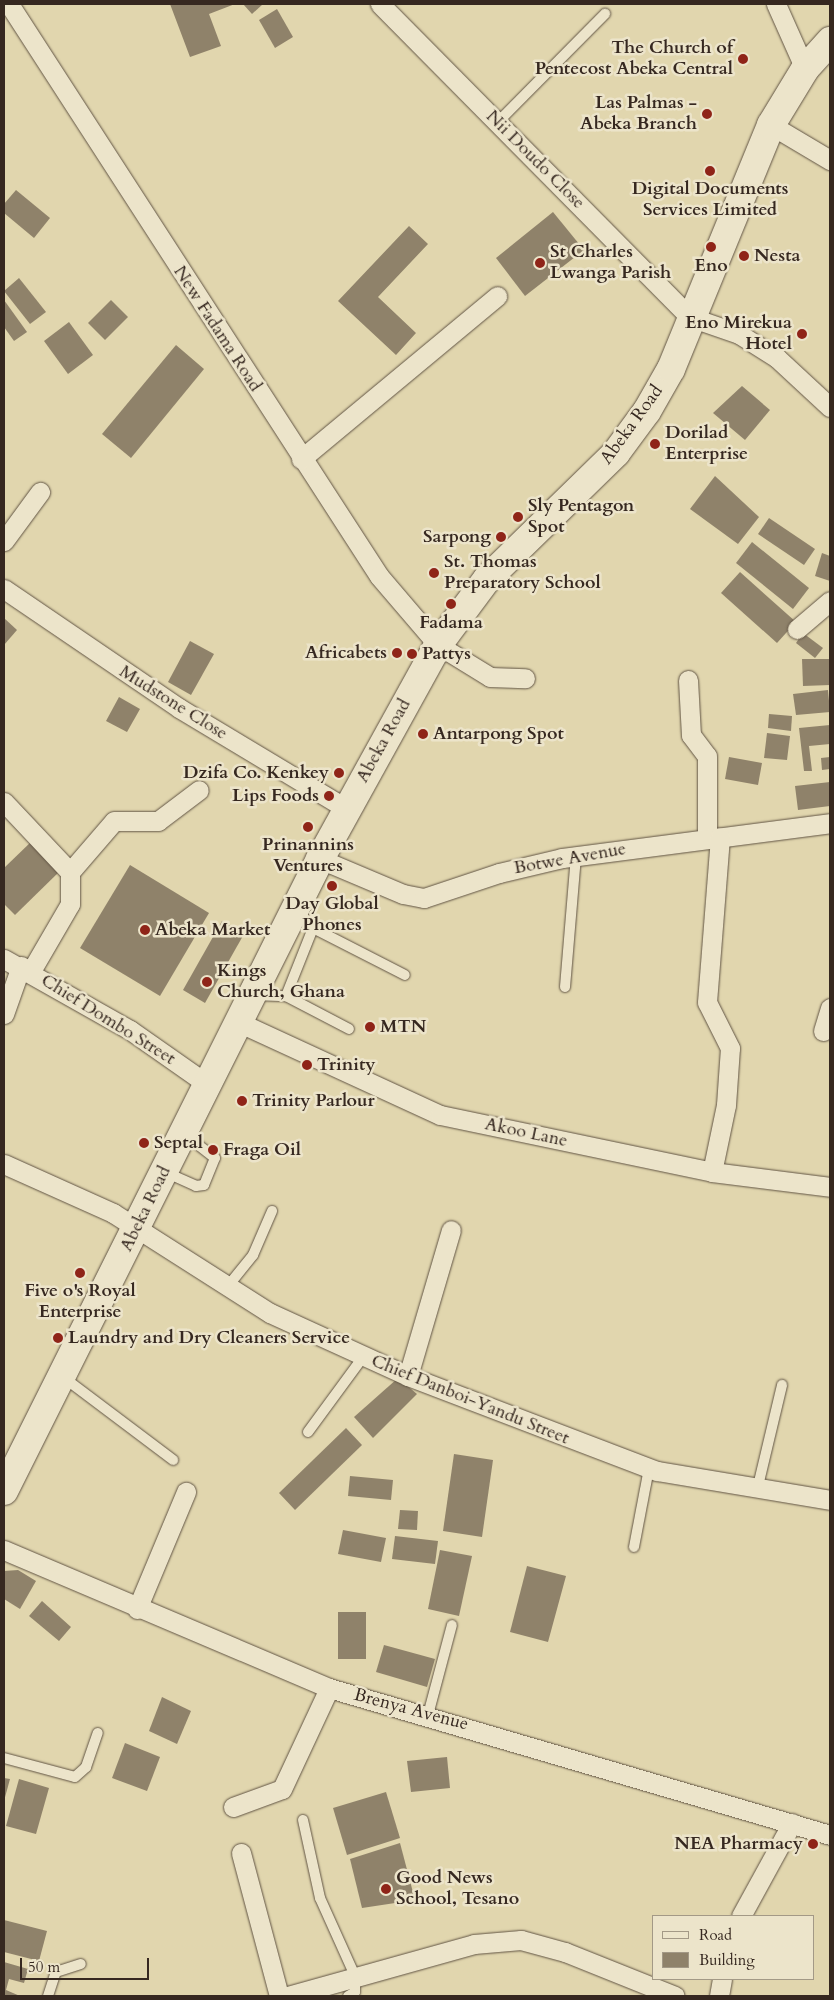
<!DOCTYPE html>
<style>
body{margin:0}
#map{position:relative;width:834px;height:2000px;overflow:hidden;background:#e1d6ae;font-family:Cardo,serif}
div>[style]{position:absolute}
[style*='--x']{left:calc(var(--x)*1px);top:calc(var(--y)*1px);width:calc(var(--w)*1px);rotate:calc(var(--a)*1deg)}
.building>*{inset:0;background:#8f826a}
.roads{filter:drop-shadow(0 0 1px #615444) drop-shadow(0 0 1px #615444)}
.lane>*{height:10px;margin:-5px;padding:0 5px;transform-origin:5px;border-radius:5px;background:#ece4ca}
.street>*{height:19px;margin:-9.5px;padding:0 9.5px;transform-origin:9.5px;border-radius:9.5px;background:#ece4ca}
.secondary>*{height:28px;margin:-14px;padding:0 14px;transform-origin:14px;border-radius:14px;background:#ece4ca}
.dots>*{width:14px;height:14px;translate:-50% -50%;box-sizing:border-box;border:2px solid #ece4ca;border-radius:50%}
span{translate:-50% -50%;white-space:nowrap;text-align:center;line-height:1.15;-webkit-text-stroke:5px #ece4ca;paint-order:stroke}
.poi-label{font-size:18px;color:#362820;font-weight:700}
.right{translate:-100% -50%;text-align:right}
.left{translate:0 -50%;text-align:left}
.street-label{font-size:18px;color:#362820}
.frame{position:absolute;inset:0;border:5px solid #362820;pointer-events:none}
.legend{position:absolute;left:652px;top:1915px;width:162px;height:65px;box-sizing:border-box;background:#ece4ca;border:1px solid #a39986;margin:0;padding:6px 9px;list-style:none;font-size:15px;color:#362820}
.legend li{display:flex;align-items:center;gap:10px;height:25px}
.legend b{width:25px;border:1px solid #a39986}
.scale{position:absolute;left:20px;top:1958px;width:129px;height:22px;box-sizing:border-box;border:2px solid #362820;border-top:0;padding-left:6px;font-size:15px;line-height:18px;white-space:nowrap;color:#362820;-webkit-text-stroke:4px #ece4ca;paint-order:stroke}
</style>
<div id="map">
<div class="building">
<div style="clip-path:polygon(170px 4px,235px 4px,209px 14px,221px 46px,190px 57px)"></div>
<div style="clip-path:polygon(243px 4px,263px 4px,252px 14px)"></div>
<div style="clip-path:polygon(277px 9px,293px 37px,275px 48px,259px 20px)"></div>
<div style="clip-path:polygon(16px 190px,50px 218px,34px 238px,4px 213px,4px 204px)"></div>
<div style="clip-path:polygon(553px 212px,584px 250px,525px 296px,496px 258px)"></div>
<div style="clip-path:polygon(409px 226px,428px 244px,378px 297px,416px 333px,396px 355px,338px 301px)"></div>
<div style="clip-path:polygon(19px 278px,46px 312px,30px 324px,4px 291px)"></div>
<div style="clip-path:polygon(4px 300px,27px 332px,14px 341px,4px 327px)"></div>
<div style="clip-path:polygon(111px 300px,128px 317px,105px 340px,88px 323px)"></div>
<div style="clip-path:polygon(69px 322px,93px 355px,68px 374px,44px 341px)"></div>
<div style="clip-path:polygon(176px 345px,204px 369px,131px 458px,102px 434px)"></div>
<div style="clip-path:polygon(742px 386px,770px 410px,745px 440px,713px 413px)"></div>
<div style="clip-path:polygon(715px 476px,759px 517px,738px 544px,690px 509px)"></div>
<div style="clip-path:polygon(769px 518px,815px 549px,804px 565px,758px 534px)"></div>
<div style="clip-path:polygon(752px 542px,809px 588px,793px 609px,736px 563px)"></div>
<div style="clip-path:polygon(822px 553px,830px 556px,830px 581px,815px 576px)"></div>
<div style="clip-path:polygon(740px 572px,796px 622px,777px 643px,721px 593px)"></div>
<div style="clip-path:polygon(4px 618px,17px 630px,4px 645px)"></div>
<div style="clip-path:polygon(803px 633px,823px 648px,815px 658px,796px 643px)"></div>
<div style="clip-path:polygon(190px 641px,214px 654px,191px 695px,168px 682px)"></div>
<div style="clip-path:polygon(802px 659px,830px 659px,830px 685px,803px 686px)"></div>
<div style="clip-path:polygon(828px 690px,830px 712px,796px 715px,793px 694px)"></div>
<div style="clip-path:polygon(119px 697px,140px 709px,127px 732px,106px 721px)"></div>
<div style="clip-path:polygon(769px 714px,792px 716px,791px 731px,768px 728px)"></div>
<div style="clip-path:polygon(830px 725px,830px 744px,809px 746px,812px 771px,804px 771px,799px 728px)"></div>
<div style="clip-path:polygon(767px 733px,790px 736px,787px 760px,764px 758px)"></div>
<div style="clip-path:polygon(729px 757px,762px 763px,758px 785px,725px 779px)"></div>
<div style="clip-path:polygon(830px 757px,830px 769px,822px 770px,821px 758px)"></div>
<div style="clip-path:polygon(830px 782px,830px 806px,798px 810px,795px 786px)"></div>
<div style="clip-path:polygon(33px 840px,61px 870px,15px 915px,4px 904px,4px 868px)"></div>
<div style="clip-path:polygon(130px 865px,209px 913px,160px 996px,80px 948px)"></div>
<div style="clip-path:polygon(222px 921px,244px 934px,205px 1003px,183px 990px)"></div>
<div style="clip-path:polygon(398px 1378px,417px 1394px,373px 1438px,354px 1417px)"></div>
<div style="clip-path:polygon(346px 1428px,362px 1445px,295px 1510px,279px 1493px)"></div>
<div style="clip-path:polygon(454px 1454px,493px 1460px,482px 1537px,443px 1531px)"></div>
<div style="clip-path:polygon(350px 1476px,393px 1480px,391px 1500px,348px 1496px)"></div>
<div style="clip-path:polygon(400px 1510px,418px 1511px,417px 1530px,398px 1529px)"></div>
<div style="clip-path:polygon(343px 1530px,386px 1538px,381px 1562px,338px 1554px)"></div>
<div style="clip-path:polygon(395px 1536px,438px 1541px,435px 1564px,392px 1559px)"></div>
<div style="clip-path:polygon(440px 1550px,472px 1556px,459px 1616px,428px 1609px)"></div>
<div style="clip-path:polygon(527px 1566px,566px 1576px,548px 1642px,510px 1632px)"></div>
<div style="clip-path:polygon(18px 1570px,36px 1581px,20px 1609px,4px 1599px,4px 1571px)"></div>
<div style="clip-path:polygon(42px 1601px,71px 1627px,59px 1641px,29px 1616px)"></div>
<div style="clip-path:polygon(338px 1612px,366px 1612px,366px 1659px,338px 1659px)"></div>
<div style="clip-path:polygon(384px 1645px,435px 1659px,427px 1687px,376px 1672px)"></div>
<div style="clip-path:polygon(162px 1697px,191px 1711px,177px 1744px,149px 1731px)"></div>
<div style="clip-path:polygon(125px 1743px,160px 1757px,147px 1791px,112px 1778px)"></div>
<div style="clip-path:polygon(447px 1757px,450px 1788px,411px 1792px,407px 1761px)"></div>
<div style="clip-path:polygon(4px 1778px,10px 1779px,4px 1801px)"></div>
<div style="clip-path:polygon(19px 1779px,49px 1788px,36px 1834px,6px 1826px)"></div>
<div style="clip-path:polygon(386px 1792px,400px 1838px,347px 1855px,333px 1808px)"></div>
<div style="clip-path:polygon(400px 1843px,415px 1900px,362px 1908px,350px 1859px)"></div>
<div style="clip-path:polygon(4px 1920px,47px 1931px,39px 1961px,4px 1952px)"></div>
<div style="clip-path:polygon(4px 1962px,28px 1969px,24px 1983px,9px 1979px,6px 1990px,20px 1996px,4px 1996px)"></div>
</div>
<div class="roads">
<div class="lane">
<div style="--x:499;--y:121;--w:151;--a:-45.3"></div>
<div style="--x:296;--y:909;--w:25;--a:48"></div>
<div style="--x:313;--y:928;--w:103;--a:27.1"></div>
<div style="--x:565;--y:987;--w:131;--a:-85.2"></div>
<div style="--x:253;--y:995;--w:33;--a:2"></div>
<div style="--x:286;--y:996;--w:71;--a:27.6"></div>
<div style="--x:286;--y:996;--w:73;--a:-68.3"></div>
<div style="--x:165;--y:1172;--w:34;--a:24"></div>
<div style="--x:196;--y:1186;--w:8;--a:-7"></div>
<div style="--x:204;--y:1185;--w:29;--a:-68"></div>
<div style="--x:215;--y:1158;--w:39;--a:-142"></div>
<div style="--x:228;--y:1286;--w:40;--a:-51"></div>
<div style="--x:253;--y:1255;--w:48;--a:-66.6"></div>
<div style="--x:63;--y:1377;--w:138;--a:37"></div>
<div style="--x:308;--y:1432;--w:93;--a:-53.7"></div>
<div style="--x:758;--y:1486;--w:104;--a:-76.6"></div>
<div style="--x:634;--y:1547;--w:80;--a:-79.2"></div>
<div style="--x:428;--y:1715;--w:93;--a:-75.1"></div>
<div style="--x:4;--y:1758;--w:73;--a:15"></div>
<div style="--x:75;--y:1777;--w:15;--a:-42"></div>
<div style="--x:86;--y:1767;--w:36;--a:-71"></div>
<div style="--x:303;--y:1820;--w:80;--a:77.7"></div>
<div style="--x:320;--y:1898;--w:85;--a:65.8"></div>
<div style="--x:355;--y:1976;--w:16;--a:90"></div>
<div style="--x:355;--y:1992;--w:8;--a:150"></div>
<div style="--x:48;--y:1996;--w:25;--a:-72"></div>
<div style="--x:56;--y:1972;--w:26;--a:-18"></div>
</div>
<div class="street">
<div style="--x:9;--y:4;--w:681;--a:57.1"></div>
<div style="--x:379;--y:576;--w:91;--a:49.5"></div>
<div style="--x:438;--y:645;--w:61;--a:31.6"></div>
<div style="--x:490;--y:677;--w:35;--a:2"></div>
<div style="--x:380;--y:4;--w:441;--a:45.3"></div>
<div style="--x:690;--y:317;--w:52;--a:19.1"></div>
<div style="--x:739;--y:334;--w:45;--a:32.3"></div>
<div style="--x:777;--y:358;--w:72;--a:42.8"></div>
<div style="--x:776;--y:4;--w:71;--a:66"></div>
<div style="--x:771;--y:125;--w:69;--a:30.7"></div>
<div style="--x:301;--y:459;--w:255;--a:-39.7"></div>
<div style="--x:4;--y:541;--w:61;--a:-53.7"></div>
<div style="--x:4;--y:589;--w:212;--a:34.2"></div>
<div style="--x:179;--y:708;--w:196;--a:31"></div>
<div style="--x:797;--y:629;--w:43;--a:-40.3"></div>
<div style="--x:688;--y:680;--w:55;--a:86.9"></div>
<div style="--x:691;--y:735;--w:26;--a:53"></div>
<div style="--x:707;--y:756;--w:82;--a:90"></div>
<div style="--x:4;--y:802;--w:96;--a:46.7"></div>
<div style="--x:70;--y:872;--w:32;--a:90"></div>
<div style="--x:70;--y:904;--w:78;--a:120.2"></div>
<div style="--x:320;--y:859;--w:90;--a:22.9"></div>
<div style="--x:403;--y:894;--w:21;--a:11"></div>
<div style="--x:424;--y:898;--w:79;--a:-18.4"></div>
<div style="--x:499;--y:873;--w:65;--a:-13.4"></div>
<div style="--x:562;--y:858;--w:270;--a:-7.4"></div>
<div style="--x:70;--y:872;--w:67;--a:-49.2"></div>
<div style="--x:114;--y:821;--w:44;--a:0"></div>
<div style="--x:158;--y:821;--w:51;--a:-37.1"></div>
<div style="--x:4;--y:959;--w:145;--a:29.4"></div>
<div style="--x:130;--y:1030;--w:94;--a:35"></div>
<div style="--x:4;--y:1014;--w:51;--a:-70.5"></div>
<div style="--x:238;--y:1022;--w:222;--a:24.7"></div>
<div style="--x:440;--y:1115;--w:278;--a:11.8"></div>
<div style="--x:712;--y:1172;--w:119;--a:7.2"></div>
<div style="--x:823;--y:1031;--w:24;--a:-73"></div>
<div style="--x:4;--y:1164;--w:120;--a:24.2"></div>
<div style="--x:113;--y:1213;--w:186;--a:32.5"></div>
<div style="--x:270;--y:1313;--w:152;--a:24.5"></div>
<div style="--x:408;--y:1376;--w:267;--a:20.9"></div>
<div style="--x:657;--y:1471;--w:175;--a:9.5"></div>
<div style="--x:712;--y:1172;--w:68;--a:-78.2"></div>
<div style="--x:726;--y:1105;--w:57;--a:-86"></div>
<div style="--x:730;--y:1048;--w:51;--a:-116.6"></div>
<div style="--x:707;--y:1002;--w:165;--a:-85.5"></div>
<div style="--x:408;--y:1376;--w:152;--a:-73.6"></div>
<div style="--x:4;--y:1550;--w:353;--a:23"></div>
<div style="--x:329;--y:1688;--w:522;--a:16.35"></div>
<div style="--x:137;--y:1609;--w:127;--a:-67.3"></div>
<div style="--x:233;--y:1807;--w:52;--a:-20.2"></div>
<div style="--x:282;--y:1789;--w:111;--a:-65"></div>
<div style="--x:241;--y:1853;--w:148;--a:75.1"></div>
<div style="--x:741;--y:1916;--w:106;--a:-61.3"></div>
<div style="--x:288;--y:1996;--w:193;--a:-15.6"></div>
<div style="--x:474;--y:1944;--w:47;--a:-4.9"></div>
<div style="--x:521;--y:1940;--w:46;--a:15.3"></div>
<div style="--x:565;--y:1952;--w:118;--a:21.8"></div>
<div style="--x:719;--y:1996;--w:17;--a:-80"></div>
</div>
<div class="secondary">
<div style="--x:4;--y:1491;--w:707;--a:-63.43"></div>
<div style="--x:320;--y:859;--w:244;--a:-61.1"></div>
<div style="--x:438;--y:645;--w:82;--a:-53.4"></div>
<div style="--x:487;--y:579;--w:180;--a:-44.3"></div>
<div style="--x:616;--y:453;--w:52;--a:-53.6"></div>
<div style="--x:647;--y:411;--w:48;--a:-60.3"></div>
<div style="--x:671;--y:369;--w:264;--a:-67.7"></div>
<div style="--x:771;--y:125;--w:66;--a:-58.7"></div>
<div style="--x:805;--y:69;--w:38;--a:-48"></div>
</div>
</div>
<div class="dots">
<div style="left:743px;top:59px;background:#8f2418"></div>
<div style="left:707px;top:114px;background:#8f2418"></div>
<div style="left:710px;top:171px;background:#8f2418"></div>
<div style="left:711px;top:247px;background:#8f2418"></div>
<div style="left:744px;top:256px;background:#8f2418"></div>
<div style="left:540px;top:263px;background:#8f2418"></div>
<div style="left:802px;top:334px;background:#8f2418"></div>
<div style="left:655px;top:444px;background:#8f2418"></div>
<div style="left:518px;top:517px;background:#8f2418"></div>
<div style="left:501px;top:537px;background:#8f2418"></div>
<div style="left:434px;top:573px;background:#8f2418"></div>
<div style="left:451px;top:604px;background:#8f2418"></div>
<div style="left:397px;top:653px;background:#8f2418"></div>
<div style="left:412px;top:654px;background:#8f2418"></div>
<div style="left:423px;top:734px;background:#8f2418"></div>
<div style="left:339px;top:773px;background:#8f2418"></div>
<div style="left:329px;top:796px;background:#8f2418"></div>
<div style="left:308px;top:827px;background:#8f2418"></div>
<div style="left:332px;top:886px;background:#8f2418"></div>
<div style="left:145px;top:930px;background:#8f2418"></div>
<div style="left:207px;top:982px;background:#8f2418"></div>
<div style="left:370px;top:1027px;background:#8f2418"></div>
<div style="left:307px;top:1065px;background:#8f2418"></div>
<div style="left:242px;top:1101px;background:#8f2418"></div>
<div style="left:144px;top:1143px;background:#8f2418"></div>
<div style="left:213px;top:1150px;background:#8f2418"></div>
<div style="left:80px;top:1273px;background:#8f2418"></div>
<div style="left:58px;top:1338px;background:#8f2418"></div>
<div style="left:813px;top:1844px;background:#8f2418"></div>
<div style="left:386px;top:1889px;background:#8f2418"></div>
</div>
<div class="poi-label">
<span class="right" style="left:733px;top:59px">The Church of<br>Pentecost Abeka Central</span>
<span class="right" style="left:697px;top:114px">Las Palmas -<br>Abeka Branch</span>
<span style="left:710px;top:200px">Digital Documents<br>Services Limited</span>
<span class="left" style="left:550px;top:263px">St Charles<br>Lwanga Parish</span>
<span class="left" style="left:754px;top:256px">Nesta</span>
<span style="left:711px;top:266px">Eno</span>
<span class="right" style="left:792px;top:334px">Eno Mirekua<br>Hotel</span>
<span class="left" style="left:665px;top:444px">Dorilad<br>Enterprise</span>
<span class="left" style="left:528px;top:517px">Sly Pentagon<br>Spot</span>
<span class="right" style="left:491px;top:537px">Sarpong</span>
<span class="left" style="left:444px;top:573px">St. Thomas<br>Preparatory School</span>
<span style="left:451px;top:623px">Fadama</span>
<span class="right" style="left:387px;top:653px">Africabets</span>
<span class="left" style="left:422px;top:654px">Pattys</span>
<span class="left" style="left:433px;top:734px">Antarpong Spot</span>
<span class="right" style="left:329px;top:773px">Dzifa Co. Kenkey</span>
<span class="right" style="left:319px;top:796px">Lips Foods</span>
<span style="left:308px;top:856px">Prinannins<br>Ventures</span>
<span style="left:332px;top:915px">Day Global<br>Phones</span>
<span class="left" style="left:155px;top:930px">Abeka Market</span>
<span class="left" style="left:217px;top:982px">Kings<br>Church, Ghana</span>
<span class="left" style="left:380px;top:1027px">MTN</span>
<span class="left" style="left:317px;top:1065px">Trinity</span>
<span class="left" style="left:252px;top:1101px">Trinity Parlour</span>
<span class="left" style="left:154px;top:1143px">Septal</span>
<span class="left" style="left:223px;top:1150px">Fraga Oil</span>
<span style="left:80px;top:1302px">Five o's Royal<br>Enterprise</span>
<span class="left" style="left:68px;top:1338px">Laundry and Dry Cleaners Service</span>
<span class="right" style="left:803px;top:1844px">NEA Pharmacy</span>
<span class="left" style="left:396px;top:1889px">Good News<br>School, Tesano</span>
</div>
<div class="street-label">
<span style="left:535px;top:160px;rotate:45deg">Nii Doudo Close</span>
<span style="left:217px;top:329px;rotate:57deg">New Fadama Road</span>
<span style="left:632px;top:425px;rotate:-54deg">Abeka Road</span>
<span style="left:173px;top:703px;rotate:32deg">Mudstone Close</span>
<span style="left:384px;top:741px;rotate:-61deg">Abeka Road</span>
<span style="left:570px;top:859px;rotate:-10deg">Botwe Avenue</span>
<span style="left:108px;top:1020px;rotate:32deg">Chief Dombo Street</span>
<span style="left:526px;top:1133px;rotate:12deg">Akoo Lane</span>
<span style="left:146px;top:1209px;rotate:-64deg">Abeka Road</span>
<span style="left:470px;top:1400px;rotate:22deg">Chief Danboi-Yandu Street</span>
<span style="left:411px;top:1710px;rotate:15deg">Brenya Avenue</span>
</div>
<div class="frame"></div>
<ul class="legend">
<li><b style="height:6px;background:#ece4ca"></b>Road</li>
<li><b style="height:14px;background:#8f826a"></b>Building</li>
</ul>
<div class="scale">50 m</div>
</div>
